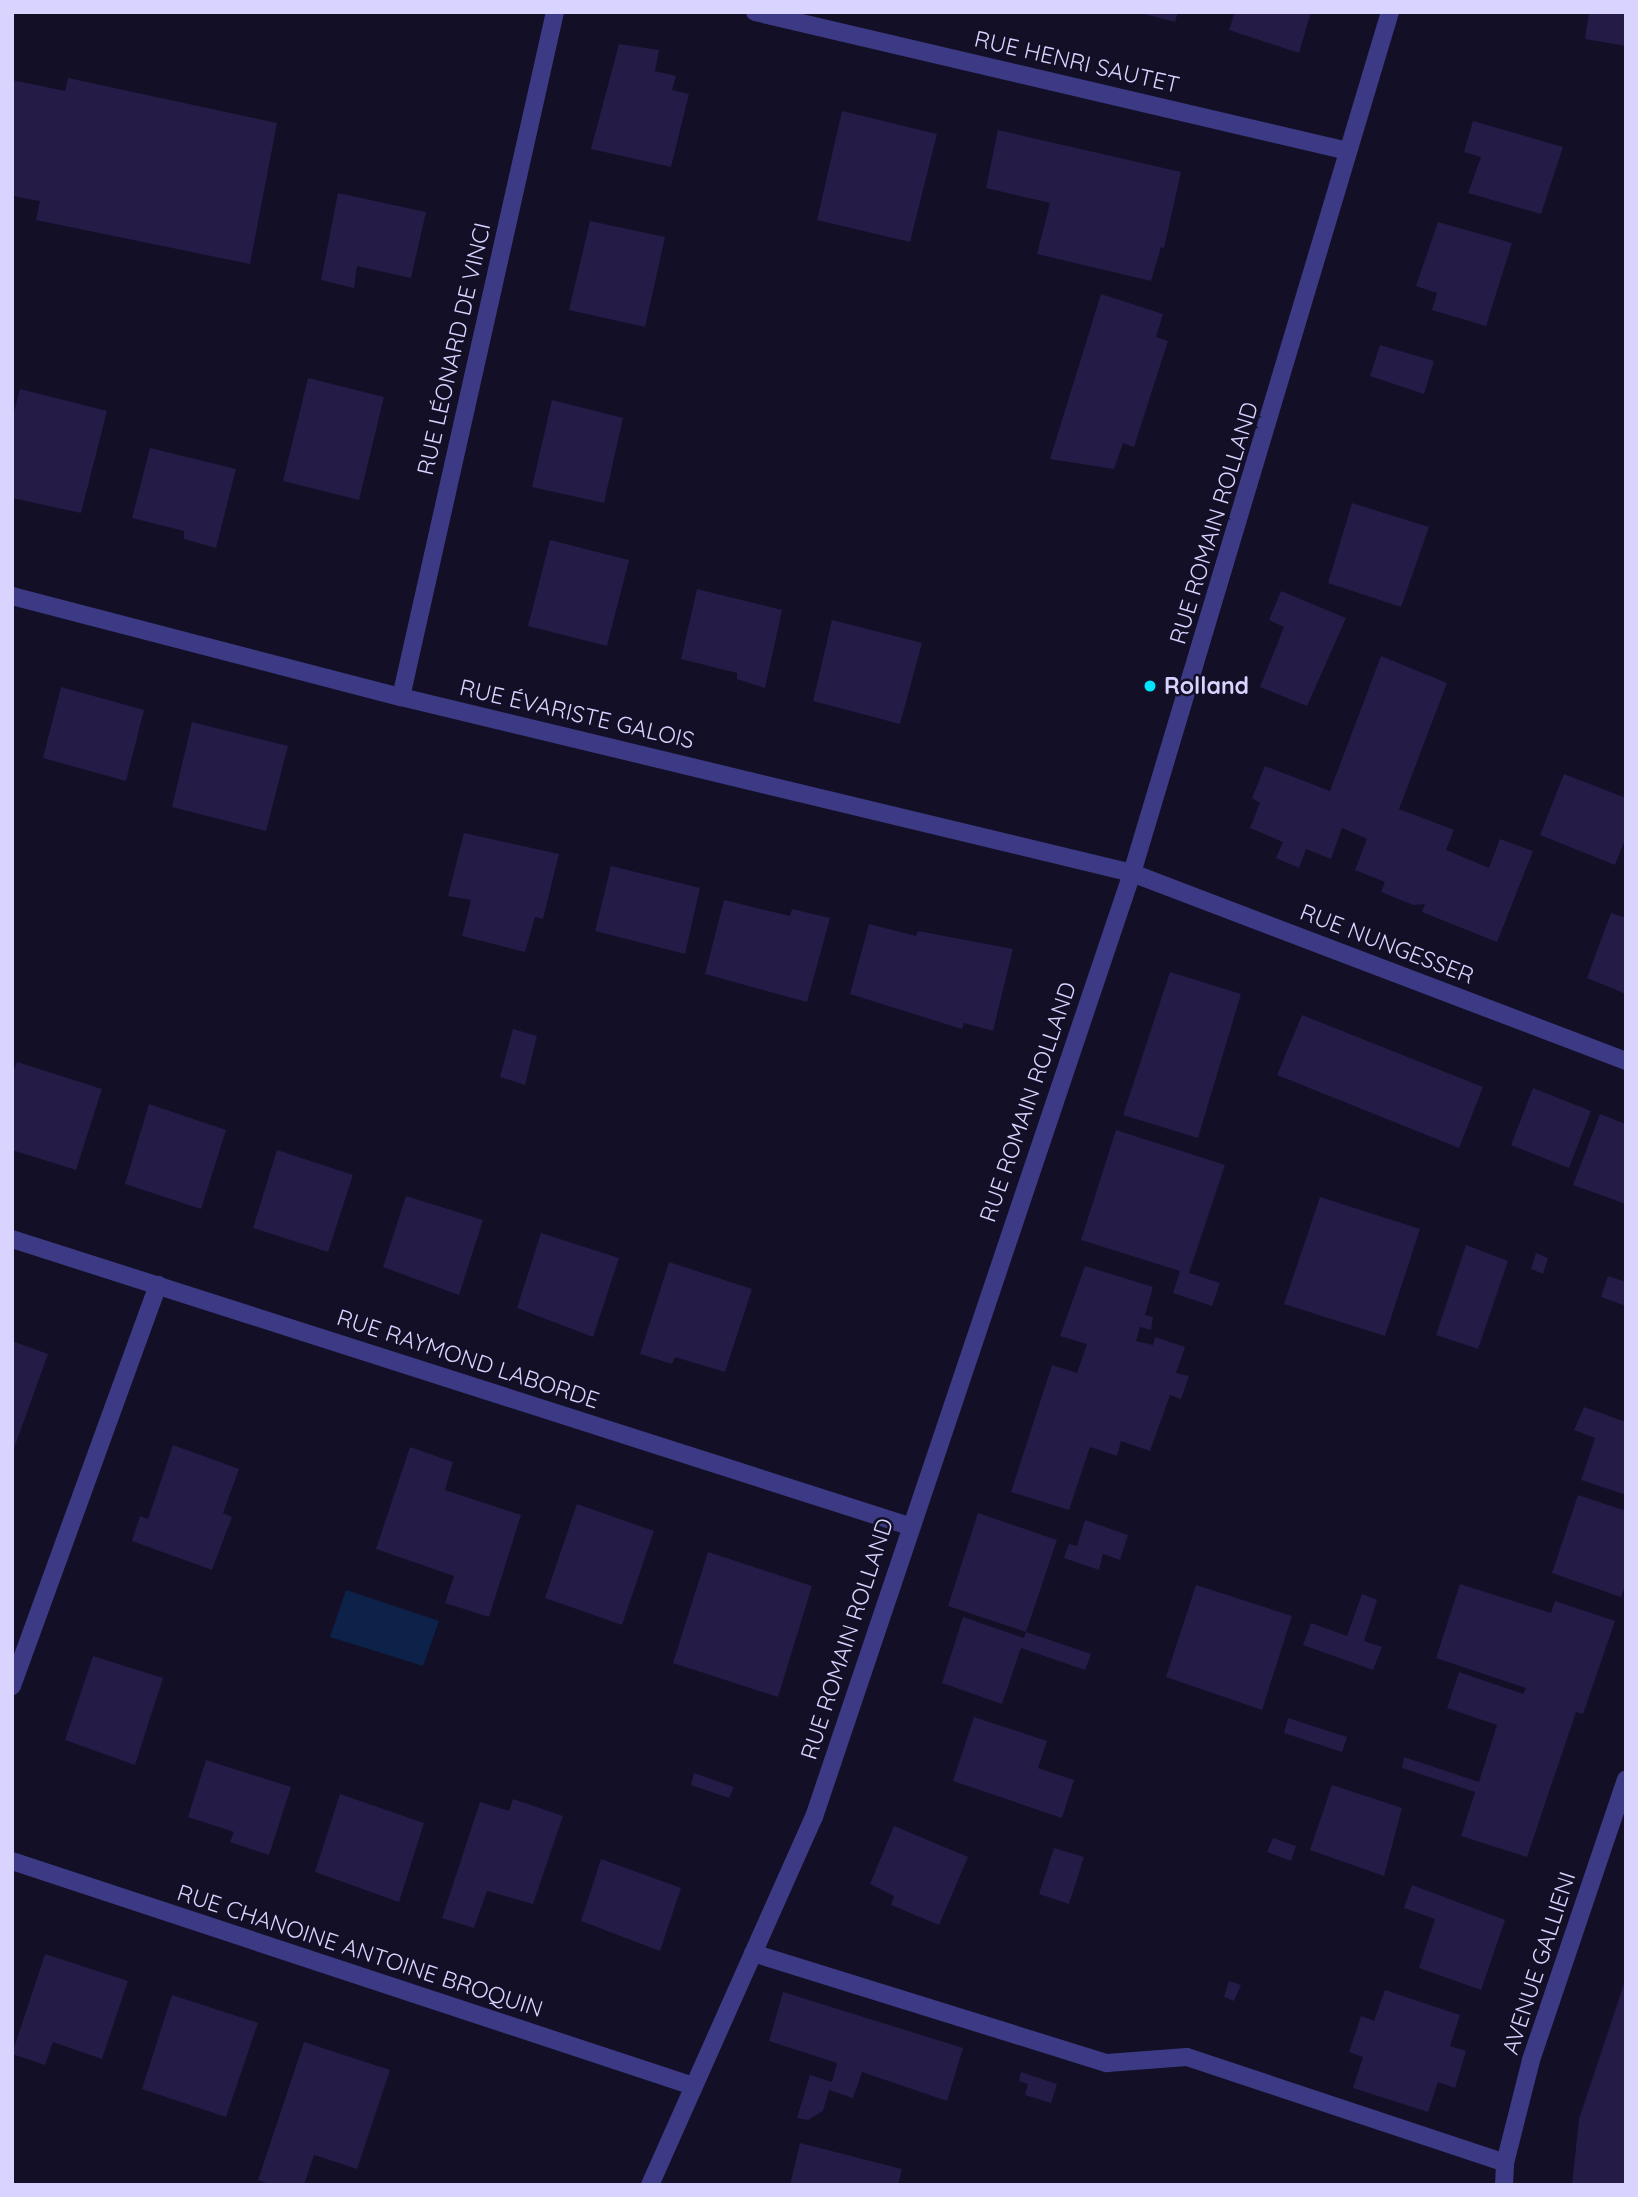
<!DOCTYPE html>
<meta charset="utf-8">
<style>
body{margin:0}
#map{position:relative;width:1638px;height:2197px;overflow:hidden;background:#130f26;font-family:Quicksand,sans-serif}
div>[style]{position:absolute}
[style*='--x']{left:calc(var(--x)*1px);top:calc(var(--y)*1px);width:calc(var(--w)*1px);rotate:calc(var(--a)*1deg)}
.water>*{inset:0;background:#0c2248}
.building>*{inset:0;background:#241b47}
.lane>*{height:18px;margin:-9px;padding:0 9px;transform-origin:9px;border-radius:9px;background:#3d3a85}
.street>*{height:18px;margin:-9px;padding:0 9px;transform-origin:9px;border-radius:9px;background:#3d3a85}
.dots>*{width:19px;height:19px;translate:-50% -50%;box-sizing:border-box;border:4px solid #130f26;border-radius:50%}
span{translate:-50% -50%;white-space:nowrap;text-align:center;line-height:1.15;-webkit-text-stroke:5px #130f26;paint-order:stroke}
.street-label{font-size:23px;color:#d9d4ff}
.poi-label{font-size:23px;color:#d9d4ff;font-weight:700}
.left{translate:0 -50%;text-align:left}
.frame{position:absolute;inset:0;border:14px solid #d9d4ff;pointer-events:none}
</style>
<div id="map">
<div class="water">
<div style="clip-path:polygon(346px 1590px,439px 1621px,423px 1666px,330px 1637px)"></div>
</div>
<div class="building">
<div style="clip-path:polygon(1137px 12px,1178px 12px,1175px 22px)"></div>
<div style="clip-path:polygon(1235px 12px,1311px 12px,1299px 53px,1229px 30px)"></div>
<div style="clip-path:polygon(1589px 12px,1626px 12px,1626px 46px,1585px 39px)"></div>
<div style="clip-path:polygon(619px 44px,659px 50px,655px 71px,676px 76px,672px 90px,689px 94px,671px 167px,591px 149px)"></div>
<div style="clip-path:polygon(68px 78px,277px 123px,250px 264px,36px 220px,40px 201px,12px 196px,12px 80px,65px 91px)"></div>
<div style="clip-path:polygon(842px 111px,937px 134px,910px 242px,817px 220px)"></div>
<div style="clip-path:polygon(1473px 121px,1563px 147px,1541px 214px,1468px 193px,1481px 157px,1464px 152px)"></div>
<div style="clip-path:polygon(998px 130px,1181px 172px,1164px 248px,1161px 247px,1151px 281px,1037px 254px,1050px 203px,986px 188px)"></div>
<div style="clip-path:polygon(338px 193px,426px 212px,411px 278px,357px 266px,354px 288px,321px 280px)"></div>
<div style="clip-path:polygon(590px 221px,665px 237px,645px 327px,569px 310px)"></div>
<div style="clip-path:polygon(1438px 222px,1512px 243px,1486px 326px,1432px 310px,1437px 293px,1416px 286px)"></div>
<div style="clip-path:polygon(1101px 294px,1163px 314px,1156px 337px,1168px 341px,1134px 447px,1123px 443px,1114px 469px,1050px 459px)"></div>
<div style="clip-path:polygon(1380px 345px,1434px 361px,1424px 394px,1370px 376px)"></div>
<div style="clip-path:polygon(308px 378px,384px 397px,359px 500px,283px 481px)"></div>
<div style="clip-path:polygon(20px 389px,107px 411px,81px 513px,12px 498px,12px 420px)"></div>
<div style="clip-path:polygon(552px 400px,623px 418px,604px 503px,532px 487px)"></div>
<div style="clip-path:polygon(150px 448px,236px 469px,216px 548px,184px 539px,184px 531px,132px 518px)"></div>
<div style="clip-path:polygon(1352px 503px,1429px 527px,1401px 607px,1328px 583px)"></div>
<div style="clip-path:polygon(550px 540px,629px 560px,607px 646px,528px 626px)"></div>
<div style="clip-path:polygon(697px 589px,782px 610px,765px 688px,737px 679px,737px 673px,681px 659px)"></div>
<div style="clip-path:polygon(1281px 591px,1346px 618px,1307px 706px,1260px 687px,1284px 627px,1269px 620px)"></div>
<div style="clip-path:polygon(832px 620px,922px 643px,900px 724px,813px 701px)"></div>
<div style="clip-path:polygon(1381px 656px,1447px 683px,1399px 809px,1454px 830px,1446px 850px,1489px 868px,1500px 839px,1533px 851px,1497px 942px,1422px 912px,1425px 904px,1413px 905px,1381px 892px,1385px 882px,1355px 870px,1367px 839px,1342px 828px,1331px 859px,1306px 849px,1299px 868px,1276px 858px,1283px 842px,1250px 828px,1260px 803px,1252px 798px,1265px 766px,1330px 791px)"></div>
<div style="clip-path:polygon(61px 687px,144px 710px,126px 781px,43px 758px)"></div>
<div style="clip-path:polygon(192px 722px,288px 746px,266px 831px,172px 807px)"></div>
<div style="clip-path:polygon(1564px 774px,1626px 798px,1626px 837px,1615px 865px,1540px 835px)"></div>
<div style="clip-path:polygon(464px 833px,559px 854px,543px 919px,535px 917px,525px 952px,462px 936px,471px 900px,448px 896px)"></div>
<div style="clip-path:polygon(611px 866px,700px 888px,685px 954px,595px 931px)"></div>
<div style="clip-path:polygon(724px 900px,790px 916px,792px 909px,830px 918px,807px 1002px,705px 974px)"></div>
<div style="clip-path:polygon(1611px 913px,1626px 918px,1626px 994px,1587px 978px)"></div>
<div style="clip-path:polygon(869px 924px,916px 936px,918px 931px,1013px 949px,993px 1031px,964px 1023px,962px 1029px,850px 994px)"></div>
<div style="clip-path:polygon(1170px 972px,1241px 994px,1198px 1138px,1123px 1115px)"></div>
<div style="clip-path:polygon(1302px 1015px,1483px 1087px,1459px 1148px,1277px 1075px)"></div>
<div style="clip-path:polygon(513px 1029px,537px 1036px,525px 1085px,500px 1077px)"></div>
<div style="clip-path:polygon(17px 1062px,102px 1089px,76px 1170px,12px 1150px,12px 1075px)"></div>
<div style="clip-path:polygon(1533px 1088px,1591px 1111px,1569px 1168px,1511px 1145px)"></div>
<div style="clip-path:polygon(149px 1104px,226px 1130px,201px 1209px,125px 1184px)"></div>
<div style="clip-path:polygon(1600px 1114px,1626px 1124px,1626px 1204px,1573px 1185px)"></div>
<div style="clip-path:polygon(1116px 1130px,1225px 1165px,1189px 1273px,1220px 1283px,1212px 1306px,1173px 1293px,1180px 1271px,1081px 1240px)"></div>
<div style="clip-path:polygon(277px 1150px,353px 1175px,328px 1252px,253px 1228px)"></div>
<div style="clip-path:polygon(406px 1196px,483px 1220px,459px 1295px,383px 1267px)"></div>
<div style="clip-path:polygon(1320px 1197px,1420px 1229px,1385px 1336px,1284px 1304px)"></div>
<div style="clip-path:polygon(541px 1233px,619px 1258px,593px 1337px,517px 1308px)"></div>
<div style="clip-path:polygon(1466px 1245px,1508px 1261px,1478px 1349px,1436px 1335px)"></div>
<div style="clip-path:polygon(1536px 1253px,1548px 1258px,1543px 1274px,1531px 1269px)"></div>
<div style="clip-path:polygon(669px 1262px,752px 1289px,725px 1372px,675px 1357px,672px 1364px,640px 1354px)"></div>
<div style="clip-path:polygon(1085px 1266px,1153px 1287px,1145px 1315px,1153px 1317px,1151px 1330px,1140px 1327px,1136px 1341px,1153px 1345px,1155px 1337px,1185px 1347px,1176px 1373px,1189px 1376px,1181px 1399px,1170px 1395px,1150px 1451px,1121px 1441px,1117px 1456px,1090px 1447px,1069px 1510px,1011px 1492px,1052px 1365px,1077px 1373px,1087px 1344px,1060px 1336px)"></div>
<div style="clip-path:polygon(1608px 1276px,1626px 1282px,1626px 1306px,1601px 1297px)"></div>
<div style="clip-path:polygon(12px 1341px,48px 1354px,13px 1451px,12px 1450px)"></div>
<div style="clip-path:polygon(1584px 1407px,1626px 1422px,1626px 1495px,1581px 1480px,1595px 1438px,1574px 1430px)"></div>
<div style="clip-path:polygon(173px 1445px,239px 1469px,223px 1513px,232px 1517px,212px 1570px,132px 1541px,140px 1516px,148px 1519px)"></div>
<div style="clip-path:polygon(410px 1447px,453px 1462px,445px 1490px,521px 1515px,489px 1617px,445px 1603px,454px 1576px,376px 1549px)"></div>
<div style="clip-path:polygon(1578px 1495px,1626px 1511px,1626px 1584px,1621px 1597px,1552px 1573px)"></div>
<div style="clip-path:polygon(577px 1504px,654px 1531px,622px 1625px,545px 1598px)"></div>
<div style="clip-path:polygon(978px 1513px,1057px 1540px,1026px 1632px,948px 1606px)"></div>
<div style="clip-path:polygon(1085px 1520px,1128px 1535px,1120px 1560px,1103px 1554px,1099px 1570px,1064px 1558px,1069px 1544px,1077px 1546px)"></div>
<div style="clip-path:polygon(708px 1552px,812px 1586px,778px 1697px,673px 1663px)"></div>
<div style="clip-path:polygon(1460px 1584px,1551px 1613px,1555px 1601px,1615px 1621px,1583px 1714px,1576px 1712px,1527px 1857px,1461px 1836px,1475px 1792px,1402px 1768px,1404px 1757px,1479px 1782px,1497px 1725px,1447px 1708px,1459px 1672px,1523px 1694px,1526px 1688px,1436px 1658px)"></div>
<div style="clip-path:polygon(1196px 1585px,1292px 1616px,1262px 1710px,1166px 1677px)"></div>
<div style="clip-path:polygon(1362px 1594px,1377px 1600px,1364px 1641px,1382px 1647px,1373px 1670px,1303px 1645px,1311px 1623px,1347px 1636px)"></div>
<div style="clip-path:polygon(963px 1617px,1024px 1638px,1026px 1632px,1091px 1654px,1085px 1670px,1021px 1648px,1002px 1704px,942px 1683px)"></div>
<div style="clip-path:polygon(93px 1656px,163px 1678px,135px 1765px,65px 1740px)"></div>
<div style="clip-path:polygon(974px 1717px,1047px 1741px,1038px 1768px,1074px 1780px,1062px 1818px,953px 1781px)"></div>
<div style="clip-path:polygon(1288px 1718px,1347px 1737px,1342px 1752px,1284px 1733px)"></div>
<div style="clip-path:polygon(206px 1760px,291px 1787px,269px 1855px,230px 1842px,234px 1832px,188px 1817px)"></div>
<div style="clip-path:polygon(694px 1773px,734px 1787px,729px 1798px,691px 1785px)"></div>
<div style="clip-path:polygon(1332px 1785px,1402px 1808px,1384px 1876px,1310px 1850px)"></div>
<div style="clip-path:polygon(340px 1794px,424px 1823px,399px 1902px,315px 1872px)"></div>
<div style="clip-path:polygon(513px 1799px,563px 1816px,533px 1904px,487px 1891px,474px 1928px,442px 1918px,480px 1802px,509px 1811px)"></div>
<div style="clip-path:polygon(894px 1826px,968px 1857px,939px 1925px,891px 1905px,894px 1896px,870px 1884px)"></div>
<div style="clip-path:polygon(1273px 1838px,1296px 1846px,1291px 1861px,1267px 1852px)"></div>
<div style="clip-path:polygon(1054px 1848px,1084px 1857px,1069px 1904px,1039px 1894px)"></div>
<div style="clip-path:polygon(601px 1859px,681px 1888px,660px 1951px,581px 1921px)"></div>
<div style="clip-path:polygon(1412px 1885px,1505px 1920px,1481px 1990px,1419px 1968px,1435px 1919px,1404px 1908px)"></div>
<div style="clip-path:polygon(45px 1954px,128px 1981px,102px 2059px,53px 2042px,45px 2065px,12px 2054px)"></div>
<div style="clip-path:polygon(1626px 1978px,1626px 2185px,1572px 2185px,1579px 2119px)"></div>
<div style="clip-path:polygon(1229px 1981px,1241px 1985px,1234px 2001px,1224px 1997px)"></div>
<div style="clip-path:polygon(1385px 1990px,1460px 2015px,1450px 2046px,1466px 2051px,1455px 2088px,1438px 2082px,1428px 2112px,1353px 2088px,1363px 2057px,1349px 2052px,1361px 2016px,1374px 2021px)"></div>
<div style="clip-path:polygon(783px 1992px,963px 2048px,947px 2101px,862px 2072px,853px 2098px,829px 2090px,823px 2111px,808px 2120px,797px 2118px,810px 2075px,832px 2082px,837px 2063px,769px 2041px)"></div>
<div style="clip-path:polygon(172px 1995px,258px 2023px,226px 2117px,142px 2089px)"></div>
<div style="clip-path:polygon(304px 2042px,390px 2070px,357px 2169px,314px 2155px,304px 2185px,272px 2185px,258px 2180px)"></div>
<div style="clip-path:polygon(1021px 2072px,1057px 2084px,1051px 2103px,1025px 2095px,1028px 2084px,1019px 2081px)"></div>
<div style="clip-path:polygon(800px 2143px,902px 2169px,898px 2185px,790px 2185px)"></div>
</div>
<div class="lane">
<div style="--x:753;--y:1953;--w:371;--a:17.3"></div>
<div style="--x:1107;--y:2063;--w:80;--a:-4.3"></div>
<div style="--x:1187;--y:2057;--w:335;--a:18.4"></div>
</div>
<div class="street">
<div style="--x:755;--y:12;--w:609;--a:13.19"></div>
<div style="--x:12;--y:596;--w:402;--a:14.6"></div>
<div style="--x:401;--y:697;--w:752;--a:13.54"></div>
<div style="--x:1132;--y:873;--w:529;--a:20.84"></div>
<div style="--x:401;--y:697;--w:702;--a:-77.33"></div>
<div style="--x:12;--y:1239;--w:942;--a:17.74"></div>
<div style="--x:12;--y:1686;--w:427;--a:-70"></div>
<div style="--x:12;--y:1861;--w:717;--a:18.28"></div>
<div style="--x:650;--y:2185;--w:403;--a:-66"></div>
<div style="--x:814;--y:1817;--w:996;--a:-71.38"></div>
<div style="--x:1132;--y:873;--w:899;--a:-73.32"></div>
<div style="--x:1504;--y:2185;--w:22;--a:-87"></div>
<div style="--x:1505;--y:2163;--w:106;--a:-75.8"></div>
<div style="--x:1531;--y:2060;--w:296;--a:-71.3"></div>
</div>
<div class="dots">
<div style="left:1150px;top:686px;background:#00e5ff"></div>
</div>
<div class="street-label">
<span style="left:1077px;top:62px;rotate:13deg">RUE HENRI SAUTET</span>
<span style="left:454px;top:349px;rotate:-77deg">RUE LÉONARD DE VINCI</span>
<span style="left:1214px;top:523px;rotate:-73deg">RUE ROMAIN ROLLAND</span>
<span style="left:577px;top:714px;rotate:13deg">RUE ÉVARISTE GALOIS</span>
<span style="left:1387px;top:944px;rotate:21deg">RUE NUNGESSER</span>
<span style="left:1028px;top:1102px;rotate:-71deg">RUE ROMAIN ROLLAND</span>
<span style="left:468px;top:1359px;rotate:18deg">RUE RAYMOND LABORDE</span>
<span style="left:847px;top:1639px;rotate:-72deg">RUE ROMAIN ROLLAND</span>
<span style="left:360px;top:1951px;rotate:18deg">RUE CHANOINE ANTOINE BROQUIN</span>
<span style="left:1539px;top:1963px;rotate:-72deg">AVENUE GALLIENI</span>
</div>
<div class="poi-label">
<span class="left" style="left:1164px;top:686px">Rolland</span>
</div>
<div class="frame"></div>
</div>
